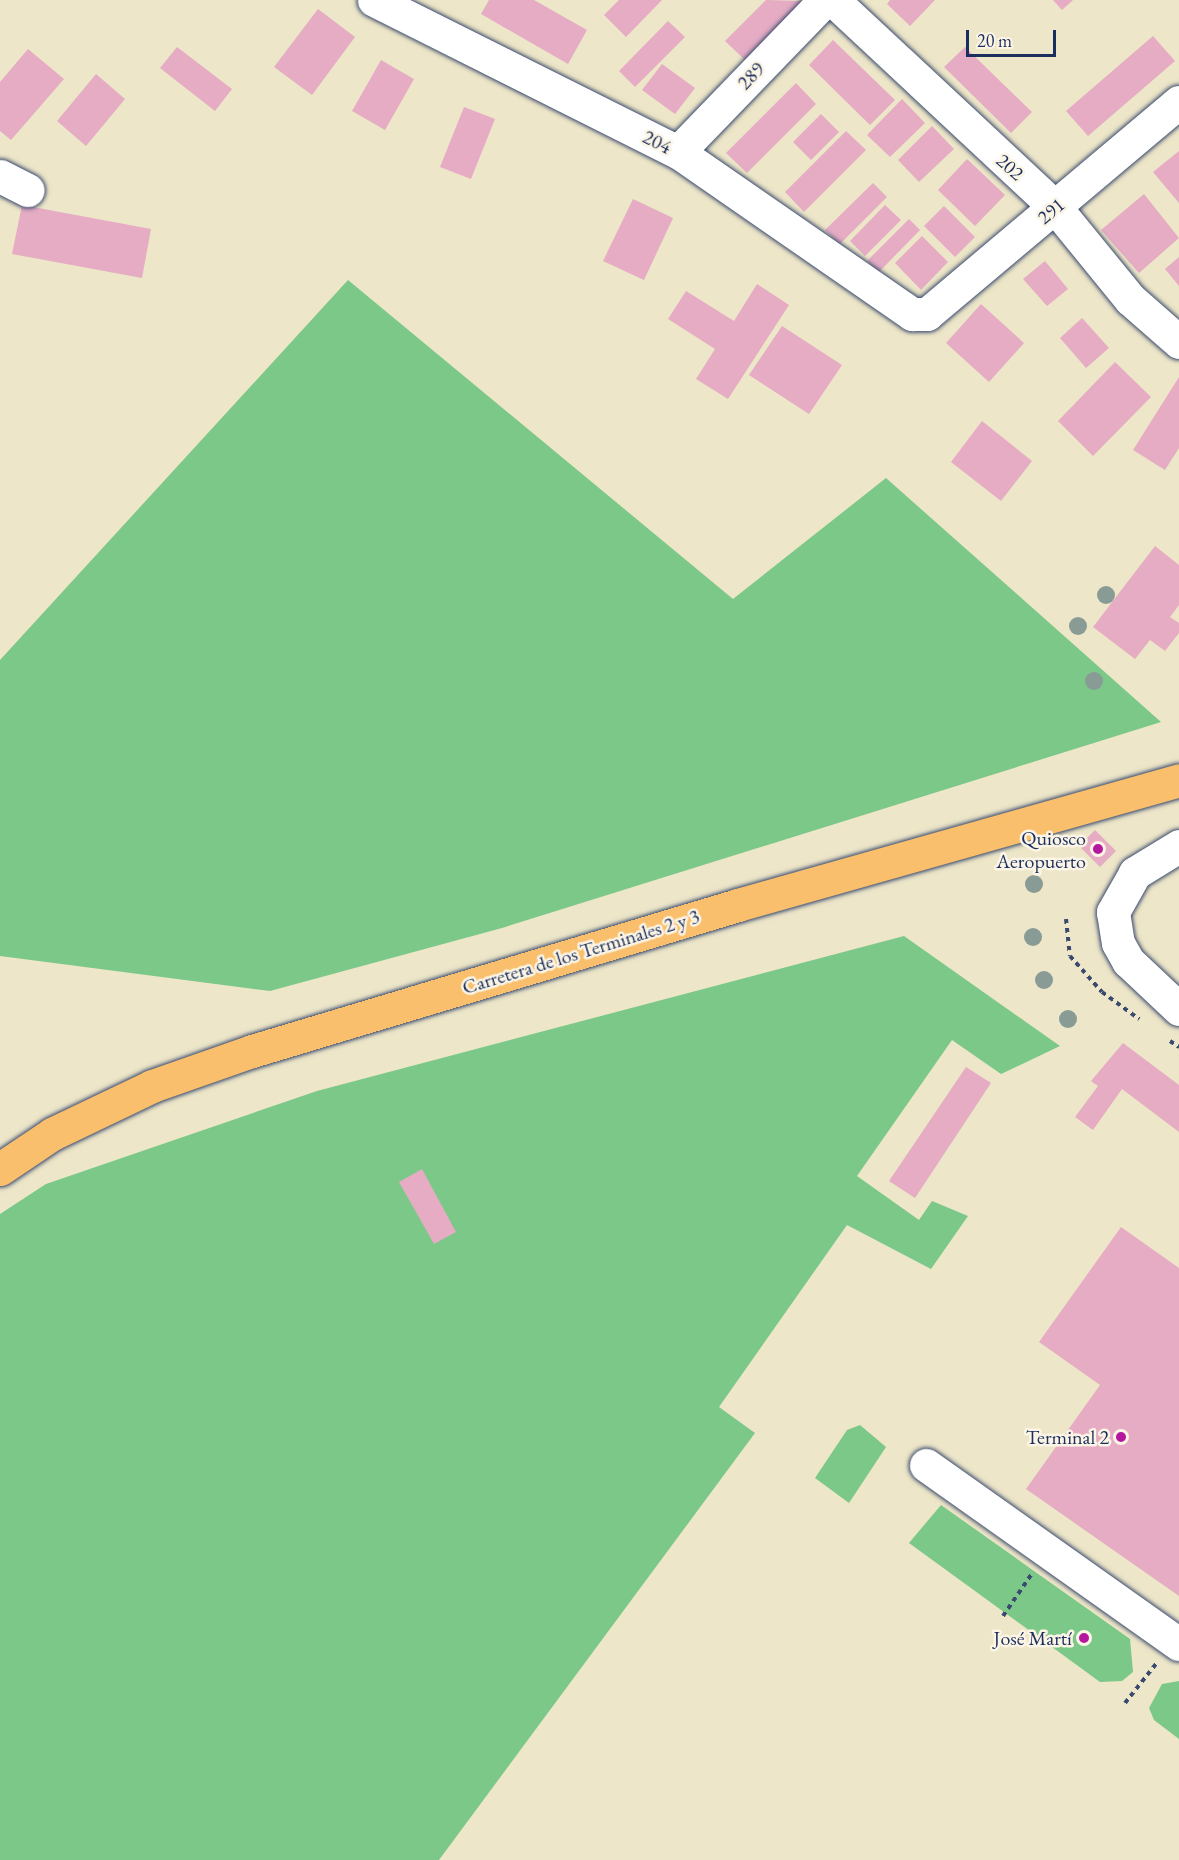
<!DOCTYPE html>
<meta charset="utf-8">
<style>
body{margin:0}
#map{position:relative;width:1179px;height:1860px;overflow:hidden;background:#ede6c8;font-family:"EB Garamond",serif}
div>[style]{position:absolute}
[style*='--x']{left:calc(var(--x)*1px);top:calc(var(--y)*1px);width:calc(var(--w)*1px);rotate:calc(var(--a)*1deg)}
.green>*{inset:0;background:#7bc888}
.building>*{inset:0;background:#e5acc4}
.path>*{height:4px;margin-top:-2px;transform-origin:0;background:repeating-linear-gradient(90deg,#3a4a6e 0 4.5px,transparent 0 9px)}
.roads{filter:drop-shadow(0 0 2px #3a4a6e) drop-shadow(0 0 2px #3a4a6e)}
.minor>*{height:33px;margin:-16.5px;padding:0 16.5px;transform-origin:16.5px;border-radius:16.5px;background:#fff}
.major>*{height:33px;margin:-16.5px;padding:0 16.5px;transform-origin:16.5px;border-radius:16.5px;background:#f9bf6d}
.trees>*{width:18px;height:18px;margin:-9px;border-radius:50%;background:#899b95}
.dots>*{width:16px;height:16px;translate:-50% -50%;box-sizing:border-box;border:3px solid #fcf5e5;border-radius:50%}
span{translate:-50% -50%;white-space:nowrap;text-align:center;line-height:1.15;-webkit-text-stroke:5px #fcf5e5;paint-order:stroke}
.street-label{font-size:20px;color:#1b2f5e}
.poi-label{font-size:20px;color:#1b2f5e}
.right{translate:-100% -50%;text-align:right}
.scale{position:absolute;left:966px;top:30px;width:90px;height:27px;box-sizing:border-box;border:3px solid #1b2f5e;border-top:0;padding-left:8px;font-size:18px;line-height:21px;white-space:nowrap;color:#1b2f5e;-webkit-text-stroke:4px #fcf5e5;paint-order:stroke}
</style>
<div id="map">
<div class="green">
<div style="clip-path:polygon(348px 280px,733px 599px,886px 478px,1161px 722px,502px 928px,270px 991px,0 956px,0 660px)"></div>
<div style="clip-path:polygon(904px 936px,1060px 1046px,1001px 1074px,952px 1040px,857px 1176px,919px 1220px,932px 1201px,968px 1216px,931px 1269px,847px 1225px,719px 1407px,755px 1433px,439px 1860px,0 1860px,0 1214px,46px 1184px,317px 1091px)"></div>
<div style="clip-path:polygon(860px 1425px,886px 1447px,849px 1503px,815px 1478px,847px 1430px)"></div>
<div style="clip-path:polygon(941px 1505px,1130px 1639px,1133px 1672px,1122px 1681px,1100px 1682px,909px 1543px)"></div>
<div style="clip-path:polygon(1179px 1681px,1179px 1739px,1154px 1720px,1149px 1708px,1162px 1684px)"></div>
</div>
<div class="building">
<div style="clip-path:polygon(489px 0,534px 0,587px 30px,568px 64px,481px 14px)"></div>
<div style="clip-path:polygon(619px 0,662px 0,626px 37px,604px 15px)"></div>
<div style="clip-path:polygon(766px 0,803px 1px,745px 60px,725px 41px)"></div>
<div style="clip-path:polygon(890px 0,935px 0,910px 26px,887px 4px)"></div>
<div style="clip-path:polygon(1053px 0,1073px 0,1062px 10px)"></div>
<div style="clip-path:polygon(318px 9px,355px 37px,312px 95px,274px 67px)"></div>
<div style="clip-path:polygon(668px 21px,685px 37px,635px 87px,619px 71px)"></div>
<div style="clip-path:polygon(1153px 36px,1175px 61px,1088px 136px,1066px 111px)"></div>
<div style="clip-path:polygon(833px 40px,895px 100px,870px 125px,809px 65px)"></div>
<div style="clip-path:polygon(177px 47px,232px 89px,215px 111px,160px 68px)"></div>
<div style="clip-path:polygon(965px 47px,1032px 112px,1011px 133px,944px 67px)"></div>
<div style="clip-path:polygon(28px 49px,64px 79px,11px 140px,0 131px,0 82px)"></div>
<div style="clip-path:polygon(381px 60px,414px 79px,385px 130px,352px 111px)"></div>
<div style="clip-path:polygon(662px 64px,695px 88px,675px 114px,642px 90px)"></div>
<div style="clip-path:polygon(96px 74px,125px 99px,86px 146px,57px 121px)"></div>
<div style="clip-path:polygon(796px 83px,816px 104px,747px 173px,726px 153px)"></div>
<div style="clip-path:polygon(902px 99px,925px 123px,890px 157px,867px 135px)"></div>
<div style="clip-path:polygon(464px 107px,495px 119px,471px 179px,440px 167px)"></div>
<div style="clip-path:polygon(821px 114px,839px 132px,811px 160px,793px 142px)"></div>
<div style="clip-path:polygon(932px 126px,954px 149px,919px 182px,898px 160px)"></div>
<div style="clip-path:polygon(846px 131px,866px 150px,804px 212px,785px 192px)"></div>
<div style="clip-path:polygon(1179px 151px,1179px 203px,1153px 172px)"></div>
<div style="clip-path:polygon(967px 159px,1005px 195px,975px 226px,938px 190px)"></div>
<div style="clip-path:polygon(873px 183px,887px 197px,840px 244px,825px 230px)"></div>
<div style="clip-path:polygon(1144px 194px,1179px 238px,1139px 273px,1101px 230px)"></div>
<div style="clip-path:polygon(633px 199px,673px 218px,644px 280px,603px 261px)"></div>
<div style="clip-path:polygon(22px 205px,151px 229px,142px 278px,12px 254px)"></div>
<div style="clip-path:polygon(885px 205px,901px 220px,865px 256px,850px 241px)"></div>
<div style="clip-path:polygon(944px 206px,975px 237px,955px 257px,924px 226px)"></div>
<div style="clip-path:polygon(909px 219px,920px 230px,879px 272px,867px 261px)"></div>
<div style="clip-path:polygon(922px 236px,948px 262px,921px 290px,895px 263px)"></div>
<div style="clip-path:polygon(1179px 257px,1179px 286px,1165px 269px)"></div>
<div style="clip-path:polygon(1045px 261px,1068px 289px,1047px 306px,1023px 279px)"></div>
<div style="clip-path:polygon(757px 284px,789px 305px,728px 399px,696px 379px,715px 349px,668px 319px,686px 291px,734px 321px)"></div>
<div style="clip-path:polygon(981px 304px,1024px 343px,989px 382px,946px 343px)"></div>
<div style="clip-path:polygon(1082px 318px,1109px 348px,1086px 368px,1060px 338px)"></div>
<div style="clip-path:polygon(782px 326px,842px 365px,809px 414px,749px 375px)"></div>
<div style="clip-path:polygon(1115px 362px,1151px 397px,1093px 456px,1058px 421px)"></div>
<div style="clip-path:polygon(1179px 377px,1179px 448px,1165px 470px,1133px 450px)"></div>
<div style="clip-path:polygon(982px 421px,1032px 461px,1001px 501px,951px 462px)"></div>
<div style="clip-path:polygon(1155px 546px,1179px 565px,1179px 605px,1170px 617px,1179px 623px,1179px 633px,1165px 651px,1150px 640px,1135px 659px,1093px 627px)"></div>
<div style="clip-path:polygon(1095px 830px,1116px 851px,1100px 867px,1079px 846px)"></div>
<div style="clip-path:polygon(1123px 1043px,1179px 1085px,1179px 1132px,1122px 1089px,1093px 1130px,1075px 1117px,1098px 1086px,1091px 1081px)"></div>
<div style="clip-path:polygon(966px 1067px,991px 1083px,915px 1198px,889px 1181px)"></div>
<div style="clip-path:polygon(422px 1169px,456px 1232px,434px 1244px,399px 1182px)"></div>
<div style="clip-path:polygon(1121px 1227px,1179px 1268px,1179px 1596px,1026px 1489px,1100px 1385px,1039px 1342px)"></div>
</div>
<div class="path">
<div style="--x:1066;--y:919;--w:37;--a:84"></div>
<div style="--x:1070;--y:956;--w:48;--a:48.4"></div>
<div style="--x:1102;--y:992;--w:46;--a:36.1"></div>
<div style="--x:1170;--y:1041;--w:11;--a:34"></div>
<div style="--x:1003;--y:1616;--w:50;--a:-55.7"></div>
<div style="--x:1125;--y:1703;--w:50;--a:-51.5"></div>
</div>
<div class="roads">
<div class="minor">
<div style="--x:374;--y:0;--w:340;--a:26.6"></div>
<div style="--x:678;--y:152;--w:285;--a:34.7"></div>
<div style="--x:912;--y:314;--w:15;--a:0"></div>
<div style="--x:927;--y:314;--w:329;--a:-40.1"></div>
<div style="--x:833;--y:0;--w:304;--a:43"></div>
<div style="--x:1055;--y:207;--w:119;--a:50.8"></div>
<div style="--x:1130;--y:299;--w:65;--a:41.3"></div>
<div style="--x:678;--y:152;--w:211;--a:-46"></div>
<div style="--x:0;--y:176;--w:31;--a:27"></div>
<div style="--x:1179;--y:846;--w:52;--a:148.5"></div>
<div style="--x:1135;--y:873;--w:45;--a:119.4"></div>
<div style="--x:1113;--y:912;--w:31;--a:81"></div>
<div style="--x:1118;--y:943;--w:21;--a:61"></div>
<div style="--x:1128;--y:961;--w:70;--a:43.3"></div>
<div style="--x:926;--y:1465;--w:310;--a:35.3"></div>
</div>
<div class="major">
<div style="--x:0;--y:1169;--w:63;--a:-33.9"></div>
<div style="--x:52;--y:1134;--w:111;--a:-25.6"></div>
<div style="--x:152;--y:1086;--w:106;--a:-19.3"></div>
<div style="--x:252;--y:1051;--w:507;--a:-16.72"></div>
<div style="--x:738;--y:905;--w:458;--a:-15.8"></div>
</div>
</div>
<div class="trees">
<div style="left:1106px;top:595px"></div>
<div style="left:1078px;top:626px"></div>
<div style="left:1094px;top:681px"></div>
<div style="left:1034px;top:884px"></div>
<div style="left:1033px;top:937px"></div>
<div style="left:1044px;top:980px"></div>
<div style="left:1068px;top:1019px"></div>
</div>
<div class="dots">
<div style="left:1098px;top:849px;background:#b5179e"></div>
<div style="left:1121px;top:1437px;background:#b5179e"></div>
<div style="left:1084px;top:1638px;background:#b5179e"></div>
</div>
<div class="street-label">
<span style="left:751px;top:76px;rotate:-46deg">289</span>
<span style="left:657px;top:142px;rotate:27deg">204</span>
<span style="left:1010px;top:167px;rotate:42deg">202</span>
<span style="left:1051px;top:211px;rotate:-40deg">291</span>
<span style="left:581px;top:952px;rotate:-17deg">Carretera de los Terminales 2 y 3</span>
</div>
<div class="poi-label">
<span class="right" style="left:1086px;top:850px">Quiosco<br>Aeropuerto</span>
<span class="right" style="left:1109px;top:1437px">Terminal 2</span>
<span class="right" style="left:1072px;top:1638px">José Martí</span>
</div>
<div class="scale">20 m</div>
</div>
